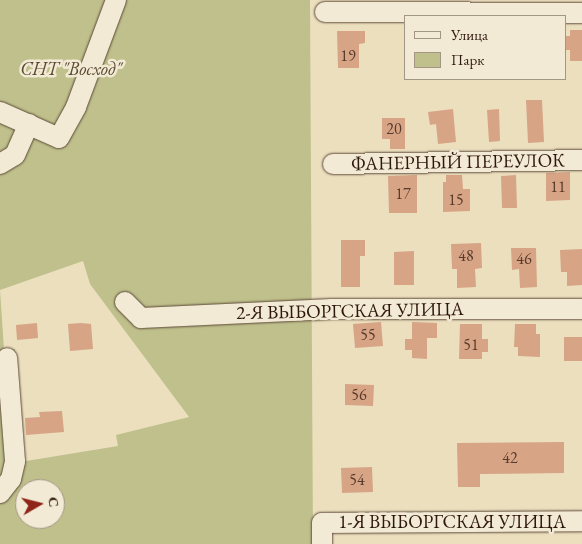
<!DOCTYPE html>
<meta charset="utf-8">
<style>
body{margin:0}
#map{position:relative;width:582px;height:544px;overflow:hidden;background:#ebdfbe;font-family:"EB Garamond",serif}
div>[style]{position:absolute}
[style*='--x']{left:calc(var(--x)*1px);top:calc(var(--y)*1px);width:calc(var(--w)*1px);rotate:calc(var(--a)*1deg)}
.green>*{inset:0;background:#bfc08c}
.building>*{inset:0;background:#d7a486}
.roads{filter:drop-shadow(0 0 1px #5d4938) drop-shadow(0 0 1px #5d4938)}
.minor>*{height:20px;margin:-10px;padding:0 10px;transform-origin:10px;border-radius:10px;background:#f2ead5}
span{translate:-50% -50%;white-space:nowrap;text-align:center;line-height:1.15;-webkit-text-stroke:5px #f2ead5;paint-order:stroke}
.number-label{font-size:16px;color:#583a2a}
.number-label span{-webkit-text-stroke-width:0}
.park-label{font-size:19px;color:#5a4a32;font-style:italic}
.street-label{font-size:19px;color:#2e170c}
.legend{position:absolute;left:404px;top:15px;width:162px;height:65px;box-sizing:border-box;background:#f2ead5;border:1px solid #a49685;margin:0;padding:6px 9px;list-style:none;font-size:15px;color:#2e170c}
.legend li{display:flex;align-items:center;gap:10px;height:25px}
.legend b{width:25px;border:1px solid #a49685}
.north{position:absolute;left:15px;top:479px;width:50px;height:50px;box-sizing:border-box;background:#f2ead5;border:1px solid #a49685;border-radius:50%;rotate:82deg;font-size:14px;font-weight:700;line-height:20px;text-align:center;color:#2e170c}
.north::after{content:'';display:block;margin:auto;width:18px;height:22px;background:#8f2418;clip-path:polygon(50% 0,100% 100%,50% 72%,0 100%)}
</style>
<div id="map">
<div class="green">
<div style="clip-path:polygon(evenodd,0 0,310px 0,313px 544px,0 544px,0 0,83px 261px,90px 284px,189px 417px,116px 435px,118px 446px,20px 462px,15px 349px,4px 350px,0 290px,83px 261px,0 0,25px 489px,55px 489px,55px 519px,25px 519px,25px 489px)"></div>
</div>
<div class="building">
<div style="clip-path:polygon(570px 30px,582px 30px,582px 61px,570px 61px,570px 50px,566px 50px,566px 36px,570px 36px)"></div>
<div style="clip-path:polygon(337px 31px,365px 31px,365px 43px,359px 44px,359px 68px,338px 68px)"></div>
<div style="clip-path:polygon(526px 100px,542px 100px,544px 142px,528px 143px)"></div>
<div style="clip-path:polygon(453px 109px,456px 142px,438px 144px,436px 124px,430px 125px,428px 112px)"></div>
<div style="clip-path:polygon(499px 109px,500px 141px,489px 142px,487px 110px)"></div>
<div style="clip-path:polygon(382px 118px,405px 118px,405px 149px,390px 149px,390px 139px,382px 139px)"></div>
<div style="clip-path:polygon(570px 172px,570px 200px,546px 201px,546px 173px)"></div>
<div style="clip-path:polygon(417px 175px,417px 213px,389px 213px,388px 176px)"></div>
<div style="clip-path:polygon(446px 175px,462px 175px,463px 189px,470px 189px,470px 211px,443px 212px,443px 182px,446px 182px)"></div>
<div style="clip-path:polygon(516px 175px,517px 208px,502px 208px,501px 176px)"></div>
<div style="clip-path:polygon(341px 240px,365px 240px,365px 256px,360px 256px,360px 287px,341px 287px)"></div>
<div style="clip-path:polygon(481px 243px,482px 268px,475px 269px,476px 287px,457px 288px,457px 269px,452px 269px,451px 244px)"></div>
<div style="clip-path:polygon(511px 248px,536px 248px,537px 287px,520px 288px,519px 269px,512px 270px)"></div>
<div style="clip-path:polygon(582px 249px,582px 285px,567px 286px,567px 272px,561px 272px,560px 250px)"></div>
<div style="clip-path:polygon(414px 251px,414px 285px,394px 285px,394px 252px)"></div>
<div style="clip-path:polygon(381px 322px,383px 346px,355px 348px,353px 324px)"></div>
<div style="clip-path:polygon(412px 322px,437px 323px,437px 338px,427px 338px,427px 359px,412px 358px,412px 350px,405px 350px,405px 339px,412px 339px)"></div>
<div style="clip-path:polygon(37px 323px,38px 338px,17px 340px,16px 325px)"></div>
<div style="clip-path:polygon(81px 323px,91px 324px,93px 349px,70px 351px,68px 324px)"></div>
<div style="clip-path:polygon(460px 324px,482px 324px,482px 339px,488px 339px,488px 352px,482px 352px,482px 359px,459px 359px)"></div>
<div style="clip-path:polygon(515px 324px,536px 324px,536px 334px,540px 334px,540px 357px,518px 356px,518px 347px,514px 347px)"></div>
<div style="clip-path:polygon(564px 337px,582px 337px,582px 361px,564px 361px)"></div>
<div style="clip-path:polygon(345px 384px,374px 385px,373px 406px,345px 405px)"></div>
<div style="clip-path:polygon(62px 411px,64px 432px,26px 435px,25px 418px,40px 417px,39px 412px)"></div>
<div style="clip-path:polygon(564px 442px,564px 473px,480px 474px,480px 487px,458px 487px,457px 443px)"></div>
<div style="clip-path:polygon(372px 467px,373px 492px,342px 493px,341px 468px)"></div>
</div>
<div class="roads">
<div class="minor">
<div style="--x:325;--y:12;--w:257;--a:0.2"></div>
<div style="--x:0;--y:112;--w:64;--a:23.8"></div>
<div style="--x:59;--y:138;--w:35;--a:-61"></div>
<div style="--x:76;--y:107;--w:114;--a:-69.5"></div>
<div style="--x:0;--y:164;--w:17;--a:-31"></div>
<div style="--x:15;--y:155;--w:34;--a:-66"></div>
<div style="--x:333;--y:164;--w:249;--a:-0.9"></div>
<div style="--x:125;--y:302;--w:23;--a:45"></div>
<div style="--x:141;--y:318;--w:191;--a:-2.7"></div>
<div style="--x:332;--y:309;--w:250;--a:0"></div>
<div style="--x:0;--y:493;--w:18;--a:-52"></div>
<div style="--x:11;--y:479;--w:18;--a:-77"></div>
<div style="--x:15;--y:461;--w:103;--a:-94.4"></div>
<div style="--x:322;--y:544;--w:21;--a:-90"></div>
<div style="--x:322;--y:523;--w:260;--a:-0.4"></div>
</div>
</div>
<div class="number-label">
<span style="left:348px;top:56px">19</span>
<span style="left:394px;top:129px">20</span>
<span style="left:558px;top:187px">11</span>
<span style="left:403px;top:194px">17</span>
<span style="left:456px;top:200px">15</span>
<span style="left:466px;top:256px">48</span>
<span style="left:524px;top:259px">46</span>
<span style="left:368px;top:335px">55</span>
<span style="left:471px;top:345px">51</span>
<span style="left:359px;top:395px">56</span>
<span style="left:510px;top:458px">42</span>
<span style="left:357px;top:480px">54</span>
</div>
<div class="park-label">
<span style="left:71px;top:69px">СНТ "Восход"</span>
</div>
<div class="street-label">
<span style="left:458px;top:162px;rotate:-1deg">ФАНЕРНЫЙ ПЕРЕУЛОК</span>
<span style="left:350px;top:311px;rotate:-1deg">2-Я ВЫБОРГСКАЯ УЛИЦА</span>
<span style="left:452px;top:522px">1-Я ВЫБОРГСКАЯ УЛИЦА</span>
</div>
<ul class="legend">
<li><b style="height:6px;background:#f2ead5"></b>Улица</li>
<li><b style="height:14px;background:#bfc08c"></b>Парк</li>
</ul>
<div class="north">С</div>
</div>
